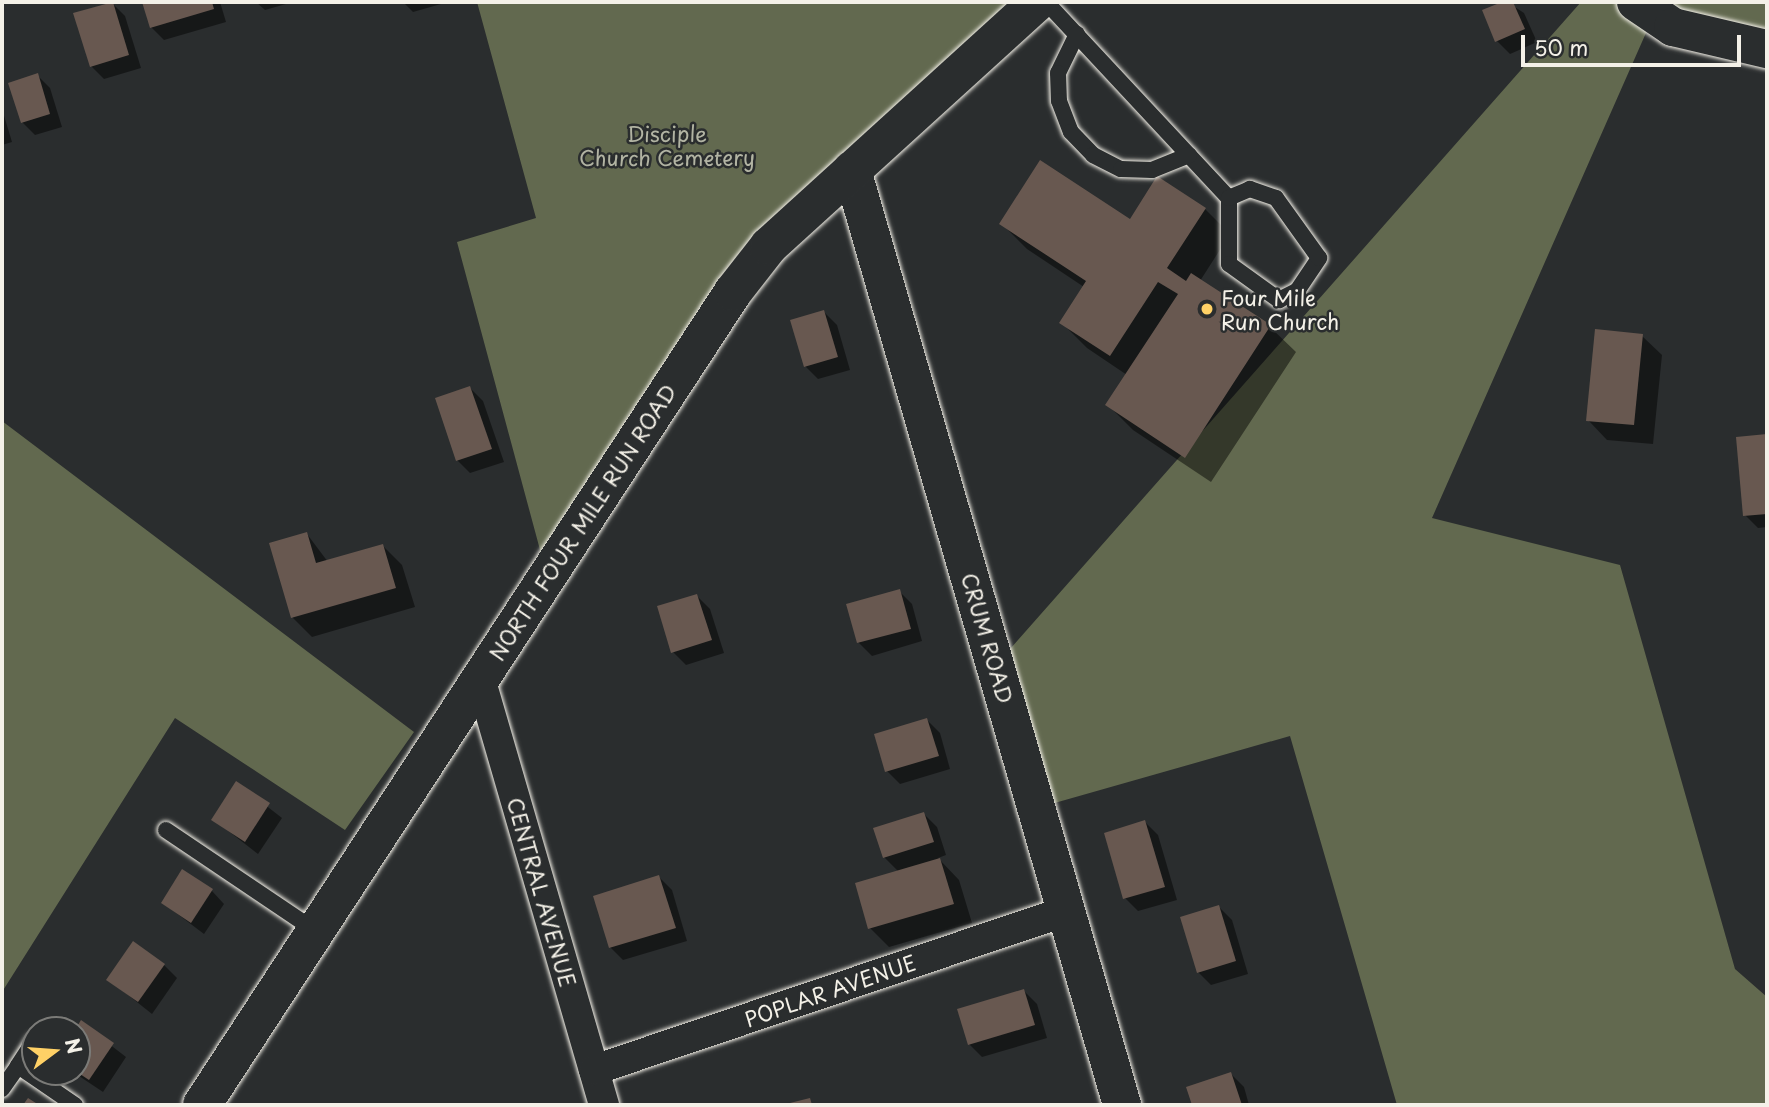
<!DOCTYPE html>
<style>
body{margin:0}
#map{position:relative;width:1769px;height:1107px;overflow:hidden;background:#2a2d2e;font-family:"Playpen Sans",sans-serif}
div>[style]{position:absolute}
[style*='--x']{left:calc(var(--x)*1px);top:calc(var(--y)*1px);width:calc(var(--w)*1px);rotate:calc(var(--a)*1deg)}
.green>*{inset:0;background:#62694f}
.shadow>*{inset:0;background:#0007}
.building>*{inset:0;background:#685850}
.roads{filter:drop-shadow(0 0 2px #f4f1e8) drop-shadow(0 0 2px #f4f1e8)}
.service>*{height:16px;margin:-8px;padding:0 8px;transform-origin:8px;border-radius:8px;background:#2a2d2e}
.minor>*{height:30px;margin:-15px;padding:0 15px;transform-origin:15px;border-radius:15px;background:#2a2d2e}
.tertiary>*{height:38px;margin:-19px;padding:0 19px;transform-origin:19px;border-radius:19px;background:#2a2d2e}
.dots>*{width:19px;height:19px;translate:-50% -50%;box-sizing:border-box;border:4px solid #2a2d2e;border-radius:50%}
span{translate:-50% -50%;white-space:nowrap;text-align:center;line-height:1.15;-webkit-text-stroke:5px #2a2d2e;paint-order:stroke}
.park-label{font-size:21px;color:#b2b4a3}
.poi-label{font-size:21px;color:#f4f1e8}
.left{translate:0 -50%;text-align:left}
.street-label{font-size:21px;color:#f4f1e8}
.frame{position:absolute;inset:0;border:4px solid #f4f1e8;pointer-events:none}
.north{position:absolute;left:21px;top:1016px;width:70px;height:70px;box-sizing:border-box;background:#2a2d2e;border:2px solid #7b7b78;border-radius:50%;rotate:74deg;font-size:19px;font-weight:700;line-height:28px;text-align:center;color:#f4f1e8}
.north::after{content:'';display:block;margin:auto;width:24px;height:32px;background:#ffd166;clip-path:polygon(50% 0,100% 100%,50% 72%,0 100%)}
.scale{position:absolute;left:1521px;top:35px;width:220px;height:32px;box-sizing:border-box;border:4px solid #f4f1e8;border-top:0;padding-left:9px;font-size:21px;line-height:24px;white-space:nowrap;color:#f4f1e8;-webkit-text-stroke:5px #2a2d2e;paint-order:stroke}
</style>
<div id="map">
<div class="green">
<div style="clip-path:polygon(477px 2px,1037px 2px,769px 246px,546px 572px,457px 242px,536px 218px)"></div>
<div style="clip-path:polygon(1581px 2px,1767px 2px,1767px 49px,1653px 17px,1432px 518px,1620px 565px,1735px 969px,1767px 997px,1767px 1105px,1397px 1105px,1290px 736px,1037px 808px,996px 665px)"></div>
<div style="clip-path:polygon(2px 421px,414px 732px,345px 830px,175px 718px,2px 992px)"></div>
</div>
<div class="shadow">
<div style="clip-path:polygon(144px 2px,220px 2px,226px 22px,164px 40px,151px 27px)"></div>
<div style="clip-path:polygon(256px 2px,293px 2px,265px 10px)"></div>
<div style="clip-path:polygon(403px 2px,448px 2px,413px 12px)"></div>
<div style="clip-path:polygon(1507px 2px,1524px 13px,1537px 42px,1510px 54px,1497px 41px,1484px 11px)"></div>
<div style="clip-path:polygon(112px 3px,125px 16px,141px 68px,104px 79px,91px 66px)"></div>
<div style="clip-path:polygon(37px 75px,50px 88px,62px 127px,35px 135px,22px 122px)"></div>
<div style="clip-path:polygon(2px 109px,12px 142px,2px 145px)"></div>
<div style="clip-path:polygon(1205px 209px,1230px 234px,1200px 281px,1270px 327px,1296px 352px,1211px 482px,1133px 430px,1108px 405px,1127px 375px,1087px 348px,1061px 322px,1084px 287px,1027px 249px,1001px 223px,1130px 221px)"></div>
<div style="clip-path:polygon(824px 312px,837px 325px,850px 370px,818px 379px,805px 366px)"></div>
<div style="clip-path:polygon(1642px 336px,1662px 355px,1653px 444px,1607px 440px,1588px 420px)"></div>
<div style="clip-path:polygon(470px 388px,483px 401px,504px 462px,470px 473px,457px 460px)"></div>
<div style="clip-path:polygon(1767px 436px,1767px 527px,1758px 528px,1745px 515px,1738px 439px)"></div>
<div style="clip-path:polygon(307px 534px,328px 562px,383px 546px,402px 565px,415px 607px,312px 637px,293px 618px,271px 544px)"></div>
<div style="clip-path:polygon(899px 591px,912px 604px,922px 641px,872px 656px,859px 643px,848px 605px)"></div>
<div style="clip-path:polygon(697px 596px,710px 609px,724px 653px,686px 665px,673px 652px)"></div>
<div style="clip-path:polygon(927px 720px,940px 733px,950px 769px,900px 784px,887px 771px)"></div>
<div style="clip-path:polygon(237px 783px,282px 818px,258px 854px,213px 819px)"></div>
<div style="clip-path:polygon(924px 814px,937px 827px,946px 855px,938px 858px,959px 880px,972px 923px,889px 947px,870px 928px,899px 872px,884px 857px)"></div>
<div style="clip-path:polygon(1145px 822px,1158px 835px,1177px 900px,1138px 911px,1125px 898px)"></div>
<div style="clip-path:polygon(659px 877px,672px 890px,687px 941px,623px 960px,610px 947px)"></div>
<div style="clip-path:polygon(212px 891px,224px 904px,204px 934px,163px 903px)"></div>
<div style="clip-path:polygon(1219px 907px,1232px 920px,1248px 974px,1211px 985px,1198px 972px)"></div>
<div style="clip-path:polygon(164px 965px,177px 978px,152px 1014px,108px 979px)"></div>
<div style="clip-path:polygon(1024px 991px,1037px 1004px,1047px 1038px,982px 1057px,969px 1044px)"></div>
<div style="clip-path:polygon(82px 1023px,126px 1057px,103px 1092px,73px 1072px,77px 1072px)"></div>
<div style="clip-path:polygon(1231px 1074px,1244px 1087px,1249px 1105px,1194px 1105px,1188px 1088px)"></div>
</div>
<div class="building">
<div style="clip-path:polygon(113px 2px,129px 55px,90px 67px,73px 13px)"></div>
<div style="clip-path:polygon(142px 2px,212px 2px,214px 9px,150px 28px)"></div>
<div style="clip-path:polygon(1502px 2px,1513px 2px,1525px 29px,1495px 42px,1482px 10px)"></div>
<div style="clip-path:polygon(38px 73px,50px 114px,21px 123px,8px 83px)"></div>
<div style="clip-path:polygon(1040px 160px,1130px 219px,1157px 176px,1206px 208px,1167px 268px,1186px 281px,1191px 273px,1271px 325px,1185px 458px,1105px 405px,1178px 294px,1158px 282px,1110px 356px,1059px 323px,1086px 281px,999px 224px)"></div>
<div style="clip-path:polygon(824px 310px,838px 357px,804px 367px,790px 320px)"></div>
<div style="clip-path:polygon(1595px 329px,1643px 334px,1634px 425px,1586px 421px)"></div>
<div style="clip-path:polygon(470px 386px,492px 449px,456px 461px,435px 398px)"></div>
<div style="clip-path:polygon(1767px 434px,1767px 514px,1743px 516px,1736px 437px)"></div>
<div style="clip-path:polygon(307px 532px,316px 563px,383px 544px,396px 588px,291px 618px,269px 543px)"></div>
<div style="clip-path:polygon(900px 589px,911px 629px,857px 643px,846px 604px)"></div>
<div style="clip-path:polygon(697px 594px,712px 640px,671px 653px,657px 606px)"></div>
<div style="clip-path:polygon(927px 718px,939px 756px,885px 772px,874px 734px)"></div>
<div style="clip-path:polygon(236px 781px,270px 803px,245px 842px,211px 820px)"></div>
<div style="clip-path:polygon(924px 812px,934px 842px,883px 858px,873px 828px)"></div>
<div style="clip-path:polygon(1145px 820px,1165px 887px,1123px 899px,1104px 833px)"></div>
<div style="clip-path:polygon(940px 858px,954px 904px,868px 929px,855px 883px)"></div>
<div style="clip-path:polygon(182px 869px,213px 889px,191px 923px,161px 903px)"></div>
<div style="clip-path:polygon(659px 875px,676px 928px,609px 948px,593px 896px)"></div>
<div style="clip-path:polygon(1219px 905px,1236px 961px,1197px 973px,1180px 917px)"></div>
<div style="clip-path:polygon(133px 941px,165px 964px,138px 1002px,106px 980px)"></div>
<div style="clip-path:polygon(1024px 989px,1035px 1025px,968px 1045px,957px 1009px)"></div>
<div style="clip-path:polygon(81px 1020px,114px 1043px,89px 1080px,77px 1072px,75px 1030px)"></div>
<div style="clip-path:polygon(1231px 1072px,1242px 1105px,1192px 1105px,1186px 1087px)"></div>
<div style="clip-path:polygon(28px 1098px,39px 1105px,23px 1105px)"></div>
<div style="clip-path:polygon(810px 1098px,812px 1105px,786px 1105px,786px 1104px)"></div>
</div>
<div class="roads">
<div class="service">
<div style="--x:1046;--y:2;--w:268;--a:47"></div>
<div style="--x:1229;--y:198;--w:66;--a:90"></div>
<div style="--x:1229;--y:264;--w:62;--a:35.8"></div>
<div style="--x:1279;--y:300;--w:20;--a:-27"></div>
<div style="--x:1297;--y:291;--w:40;--a:-56"></div>
<div style="--x:1319;--y:258;--w:74;--a:-125.6"></div>
<div style="--x:1276;--y:198;--w:28;--a:-161"></div>
<div style="--x:1250;--y:189;--w:23;--a:157"></div>
<div style="--x:1077;--y:34;--w:43;--a:116"></div>
<div style="--x:1058;--y:73;--w:28;--a:88"></div>
<div style="--x:1059;--y:101;--w:33;--a:69"></div>
<div style="--x:1071;--y:132;--w:32;--a:46"></div>
<div style="--x:1093;--y:155;--w:31;--a:27"></div>
<div style="--x:1121;--y:169;--w:31;--a:2"></div>
<div style="--x:1152;--y:170;--w:40;--a:-22"></div>
<div style="--x:166;--y:830;--w:177;--a:34"></div>
<div style="--x:34;--y:1041;--w:30;--a:123"></div>
<div style="--x:18;--y:1066;--w:69;--a:34.4"></div>
<div style="--x:2;--y:1089;--w:28;--a:-55"></div>
</div>
<div class="minor">
<div style="--x:480;--y:678;--w:445;--a:73.8"></div>
<div style="--x:594;--y:1070;--w:498;--a:-18.6"></div>
</div>
<div class="tertiary">
<div style="--x:1636;--y:2;--w:45;--a:34"></div>
<div style="--x:1673;--y:27;--w:97;--a:13.2"></div>
<div style="--x:852;--y:170;--w:973;--a:73.89"></div>
<div style="--x:202;--y:1105;--w:971;--a:-56.85"></div>
<div style="--x:733;--y:292;--w:58;--a:-52"></div>
<div style="--x:769;--y:246;--w:362;--a:-42.3"></div>
</div>
</div>
<div class="dots">
<div style="left:1207px;top:309px;background:#ffd166"></div>
</div>
<div class="park-label">
<span style="left:667px;top:145px">Disciple<br>Church Cemetery</span>
</div>
<div class="poi-label">
<span class="left" style="left:1221px;top:309px">Four Mile<br>Run Church</span>
</div>
<div class="street-label">
<span style="left:582px;top:522px;rotate:-57deg">NORTH FOUR MILE RUN ROAD</span>
<span style="left:988px;top:638px;rotate:74deg">CRUM ROAD</span>
<span style="left:542px;top:892px;rotate:74deg">CENTRAL AVENUE</span>
<span style="left:830px;top:990px;rotate:-19deg">POPLAR AVENUE</span>
</div>
<div class="frame"></div>
<div class="north">N</div>
<div class="scale">50 m</div>
</div>
